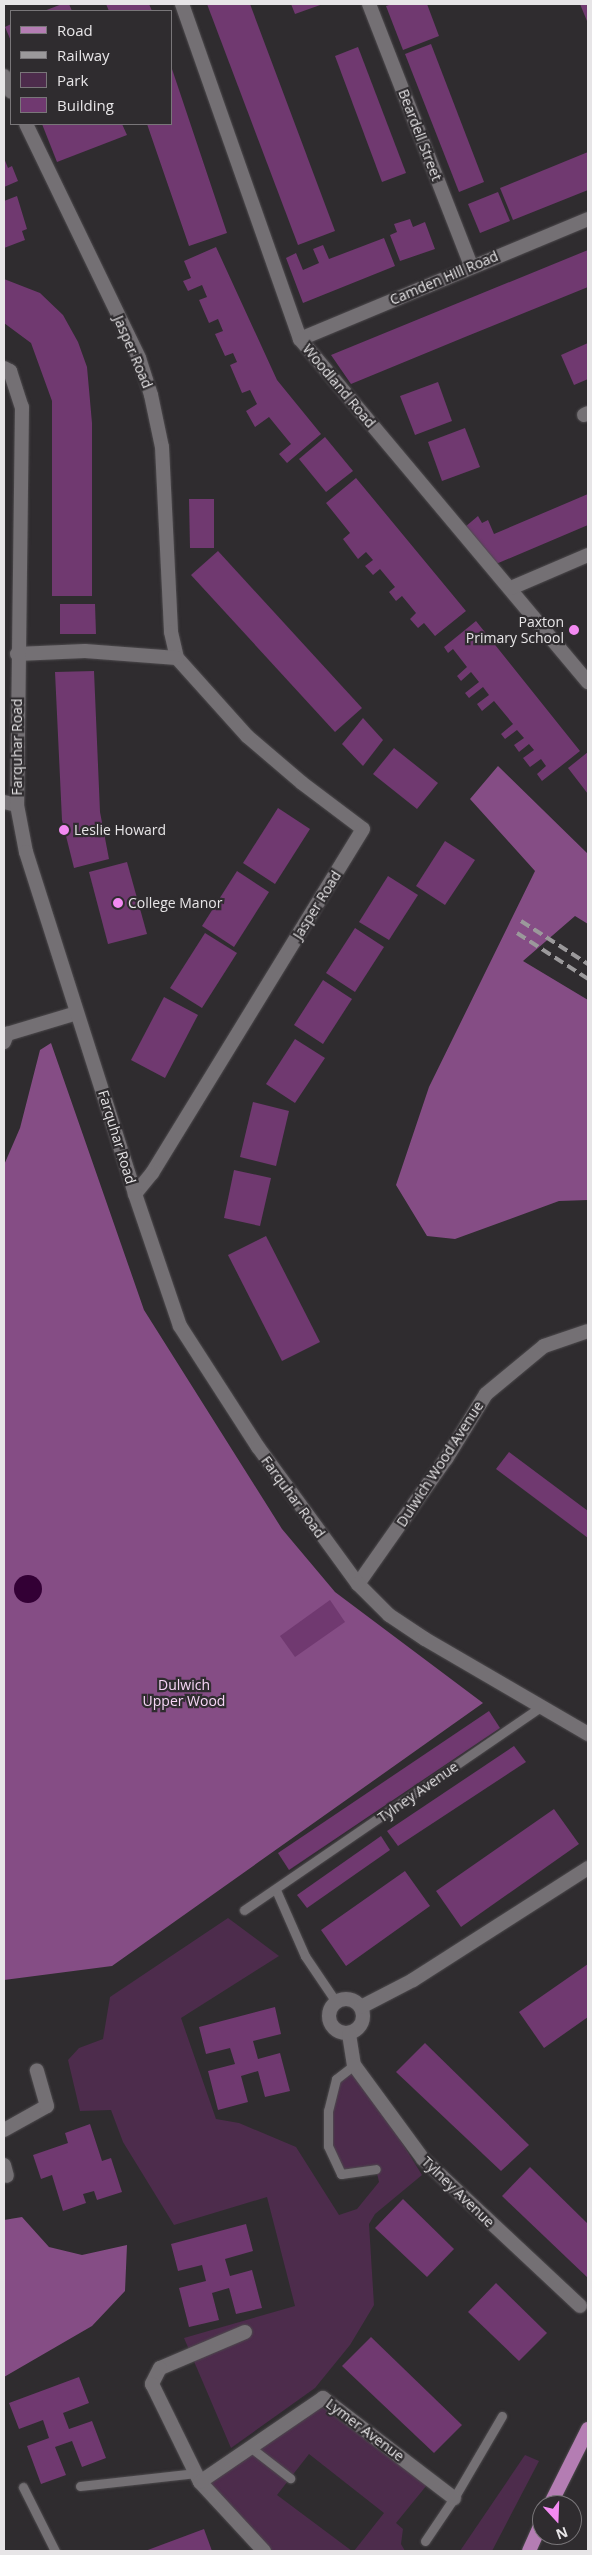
<!DOCTYPE html>
<style>
body{margin:0}
#map{position:relative;width:592px;height:2555px;overflow:hidden;background:#2f2c2f;font-family:"Open Sans",sans-serif}
div>[style]{position:absolute}
[style*='--x']{left:calc(var(--x)*1px);top:calc(var(--y)*1px);width:calc(var(--w)*1px);rotate:calc(var(--a)*1deg)}
.green>*{inset:0;background:#4d2c4c}
.forest>*{inset:0;background:#854d85}
.water>*{inset:0;background:#330035}
.round{border-radius:50%}
.building>*{inset:0;background:#703970}
.roads{filter:drop-shadow(0 0 1px #4d4a4d) drop-shadow(0 0 1px #4d4a4d)}
.service>*{height:9px;margin:-4.5px;padding:0 4.5px;transform-origin:4.5px;border-radius:4.5px;background:#747074}
.minor>*{height:14px;margin:-7px;padding:0 7px;transform-origin:7px;border-radius:7px;background:#747074}
.minor>.ring{margin:-7px;padding:0;box-sizing:content-box;background:none;border:14px solid #747074;border-radius:50%}
.tertiary>*{height:14px;margin:-7px;padding:0 7px;transform-origin:7px;border-radius:7px;background:#747074}
.primary>*{height:14px;margin:-7px;padding:0 7px;transform-origin:7px;border-radius:7px;background:#b47db3}
.rail>*{height:4px;margin-top:-2px;transform-origin:0;background:repeating-linear-gradient(90deg,#9b999b 0 10px,transparent 0 15px)}
.dots>*{width:14px;height:14px;translate:-50% -50%;box-sizing:border-box;border:2px solid #2f2c2f;border-radius:50%}
span{translate:-50% -50%;white-space:nowrap;text-align:center;line-height:1.15;-webkit-text-stroke:4.5px #2f2c2f;paint-order:stroke}
.street-label{font-size:14px;color:#e7e5e7}
.poi-label{font-size:14px;color:#e7e5e7}
.right{translate:-100% -50%;text-align:right}
.left{translate:0 -50%;text-align:left}
.park-label{font-size:14px;color:#f6d5f5}
.frame{position:absolute;inset:0;border:5px solid #e7e5e7;pointer-events:none}
.legend{position:absolute;left:10px;top:10px;width:162px;height:115px;box-sizing:border-box;background:#2f2c2f;border:1px solid #797679;margin:0;padding:6px 9px;list-style:none;font-size:15px;color:#e7e5e7}
.legend li{display:flex;align-items:center;gap:10px;height:25px}
.legend b{width:25px;border:1px solid #797679}
.north{position:absolute;left:532px;top:2495px;width:50px;height:50px;box-sizing:border-box;background:#2f2c2f;border:1px solid #797679;border-radius:50%;rotate:160deg;font-size:14px;font-weight:700;line-height:20px;text-align:center;color:#e7e5e7}
.north::after{content:'';display:block;margin:auto;width:18px;height:22px;background:#f38af2;clip-path:polygon(50% 0,100% 100%,50% 72%,0 100%)}
</style>
<div id="map">
<div class="green">
<div style="clip-path:polygon(228px 1918px,279px 1956px,181px 2018px,216px 2119px,239px 2123px,296px 2147px,339px 2215px,357px 2209px,379px 2182px,376px 2169px,341px 2174px,328px 2145px,336px 2079px,354px 2065px,422px 2175px,375px 2214px,369px 2224px,374px 2305px,350px 2345px,315px 2388px,231px 2448px,184px 2338px,295px 2306px,267px 2197px,174px 2225px,123px 2142px,111px 2110px,80px 2111px,68px 2060px,79px 2048px,103px 2039px,110px 1997px)"></div>
<div style="clip-path:polygon(323px 2398px,431px 2480px,396px 2523px,403px 2529px,401px 2544px,405px 2551px,354px 2551px,384px 2513px,309px 2454px,277px 2495px,352px 2551px,264px 2551px,200px 2482px)"></div>
<div style="clip-path:polygon(525px 2455px,539px 2461px,492px 2551px,460px 2551px)"></div>
</div>
<div class="forest">
<div style="clip-path:polygon(498px 766px,588px 854px,588px 924px,575px 916px,523px 961px,588px 1000px,588px 1200px,559px 1201px,455px 1239px,427px 1236px,396px 1185px,429px 1087px,535px 871px,470px 799px)"></div>
<div style="clip-path:polygon(51px 1043px,144px 1310px,282px 1529px,335px 1592px,483px 1703px,112px 1966px,4px 1980px,4px 1165px,20px 1128px,40px 1050px)"></div>
<div style="clip-path:polygon(22px 2217px,49px 2247px,82px 2255px,127px 2245px,125px 2291px,92px 2326px,4px 2377px,4px 2220px)"></div>
</div>
<div class="water">
<div class="round" style="left:14px;top:1575px;width:28px;height:28px"></div>
</div>
<div class="building">
<div style="clip-path:polygon(62px 4px,69px 4px,72px 11px,44px 11px)"></div>
<div style="clip-path:polygon(106px 4px,149px 4px,152px 11px,109px 11px)"></div>
<div style="clip-path:polygon(207px 4px,250px 4px,335px 231px,298px 245px)"></div>
<div style="clip-path:polygon(291px 4px,323px 4px,295px 14px)"></div>
<div style="clip-path:polygon(392px 4px,427px 4px,439px 36px,403px 50px,386px 6px)"></div>
<div style="clip-path:polygon(580px 4px,588px 4px,588px 20px,587px 21px)"></div>
<div style="clip-path:polygon(11px 24px,11px 41px,5px 27px)"></div>
<div style="clip-path:polygon(431px 44px,484px 182px,459px 192px,405px 54px)"></div>
<div style="clip-path:polygon(358px 47px,406px 173px,382px 182px,335px 56px)"></div>
<div style="clip-path:polygon(172px 69px,227px 233px,189px 246px,147px 124px,171px 124px)"></div>
<div style="clip-path:polygon(42px 124px,122px 124px,127px 135px,57px 162px)"></div>
<div style="clip-path:polygon(588px 152px,588px 190px,513px 220px,500px 188px)"></div>
<div style="clip-path:polygon(4px 158px,8px 168px,12px 166px,18px 181px,4px 187px)"></div>
<div style="clip-path:polygon(498px 192px,510px 221px,480px 233px,468px 204px)"></div>
<div style="clip-path:polygon(17px 196px,27px 229px,22px 231px,25px 240px,4px 248px,4px 201px)"></div>
<div style="clip-path:polygon(410px 219px,413px 227px,425px 222px,435px 249px,400px 261px,390px 235px,397px 232px,394px 224px)"></div>
<div style="clip-path:polygon(384px 238px,395px 266px,303px 303px,286px 258px,296px 253px,303px 270px,319px 263px,313px 249px,323px 245px,329px 259px)"></div>
<div style="clip-path:polygon(216px 247px,277px 380px,321px 434px,287px 463px,279px 454px,291px 444px,269px 417px,255px 427px,246px 411px,257px 404px,250px 390px,242px 393px,230px 365px,237px 362px,233px 353px,225px 356px,215px 334px,223px 331px,218px 319px,209px 323px,199px 300px,207px 297px,202px 285px,188px 291px,183px 281px,191px 278px,184px 261px)"></div>
<div style="clip-path:polygon(588px 250px,588px 287px,465px 337px,351px 384px,331px 355px)"></div>
<div style="clip-path:polygon(4px 279px,40px 293px,63px 315px,78px 342px,87px 367px,92px 423px,92px 596px,52px 596px,52px 401px,31px 343px,4px 323px)"></div>
<div style="clip-path:polygon(588px 343px,588px 379px,574px 385px,561px 355px)"></div>
<div style="clip-path:polygon(438px 382px,452px 421px,415px 435px,400px 396px)"></div>
<div style="clip-path:polygon(465px 428px,480px 467px,442px 481px,428px 442px)"></div>
<div style="clip-path:polygon(325px 437px,353px 471px,326px 492px,299px 459px)"></div>
<div style="clip-path:polygon(356px 478px,466px 611px,435px 636px,424px 623px,418px 628px,410px 619px,416px 613px,402px 596px,396px 601px,389px 592px,395px 587px,380px 569px,373px 575px,365px 566px,373px 560px,366px 552px,358px 559px,343px 539px,350px 533px,326px 503px)"></div>
<div style="clip-path:polygon(588px 494px,588px 525px,496px 564px,465px 527px,478px 516px,482px 523px,488px 520px,494px 534px)"></div>
<div style="clip-path:polygon(189px 499px,214px 499px,214px 548px,190px 548px)"></div>
<div style="clip-path:polygon(218px 551px,362px 708px,335px 732px,191px 575px)"></div>
<div style="clip-path:polygon(60px 604px,95px 604px,96px 634px,60px 634px)"></div>
<div style="clip-path:polygon(476px 621px,580px 751px,542px 781px,537px 774px,546px 766px,541px 759px,530px 767px,523px 758px,534px 750px,529px 744px,519px 752px,514px 745px,524px 738px,517px 730px,505px 739px,501px 734px,513px 724px,494px 701px,482px 711px,477px 704px,489px 695px,483px 687px,469px 698px,465px 693px,479px 682px,471px 672px,461px 681px,457px 676px,467px 667px,453px 649px,448px 653px,444px 647px)"></div>
<div style="clip-path:polygon(94px 671px,100px 812px,109px 859px,74px 868px,62px 820px,55px 672px)"></div>
<div style="clip-path:polygon(363px 718px,383px 740px,363px 766px,342px 744px)"></div>
<div style="clip-path:polygon(394px 748px,438px 783px,417px 809px,373px 774px)"></div>
<div style="clip-path:polygon(588px 752px,588px 794px,568px 768px)"></div>
<div style="clip-path:polygon(278px 808px,310px 829px,275px 884px,243px 863px)"></div>
<div style="clip-path:polygon(445px 841px,475px 860px,445px 905px,416px 886px)"></div>
<div style="clip-path:polygon(127px 862px,147px 934px,108px 944px,89px 872px)"></div>
<div style="clip-path:polygon(237px 871px,269px 892px,234px 947px,202px 926px)"></div>
<div style="clip-path:polygon(388px 876px,418px 895px,389px 940px,359px 922px)"></div>
<div style="clip-path:polygon(355px 928px,384px 947px,355px 992px,326px 973px)"></div>
<div style="clip-path:polygon(205px 933px,237px 953px,202px 1008px,170px 988px)"></div>
<div style="clip-path:polygon(323px 980px,352px 999px,323px 1044px,294px 1025px)"></div>
<div style="clip-path:polygon(164px 997px,198px 1015px,165px 1078px,131px 1060px)"></div>
<div style="clip-path:polygon(295px 1039px,325px 1058px,295px 1103px,266px 1084px)"></div>
<div style="clip-path:polygon(253px 1102px,289px 1111px,276px 1166px,240px 1157px)"></div>
<div style="clip-path:polygon(234px 1170px,271px 1178px,260px 1226px,224px 1218px)"></div>
<div style="clip-path:polygon(266px 1236px,320px 1342px,282px 1361px,228px 1255px)"></div>
<div style="clip-path:polygon(509px 1452px,588px 1511px,588px 1538px,496px 1469px)"></div>
<div style="clip-path:polygon(330px 1600px,345px 1622px,295px 1657px,280px 1636px)"></div>
<div style="clip-path:polygon(489px 1711px,500px 1728px,289px 1870px,278px 1853px)"></div>
<div style="clip-path:polygon(514px 1746px,526px 1762px,398px 1846px,387px 1831px)"></div>
<div style="clip-path:polygon(554px 1809px,579px 1844px,461px 1927px,436px 1891px)"></div>
<div style="clip-path:polygon(381px 1836px,390px 1850px,307px 1908px,297px 1895px)"></div>
<div style="clip-path:polygon(405px 1871px,430px 1906px,346px 1966px,321px 1930px)"></div>
<div style="clip-path:polygon(588px 1964px,588px 2017px,544px 2048px,519px 2012px)"></div>
<div style="clip-path:polygon(275px 2007px,281px 2034px,253px 2041px,258px 2059px,280px 2053px,290px 2091px,265px 2097px,258px 2071px,241px 2076px,248px 2102px,218px 2110px,208px 2071px,235px 2064px,230px 2048px,206px 2054px,199px 2027px)"></div>
<div style="clip-path:polygon(425px 2043px,529px 2145px,501px 2171px,396px 2072px)"></div>
<div style="clip-path:polygon(90px 2124px,102px 2161px,111px 2158px,122px 2192px,97px 2200px,94px 2191px,83px 2194px,86px 2203px,63px 2211px,52px 2175px,41px 2179px,33px 2155px,68px 2143px,65px 2133px)"></div>
<div style="clip-path:polygon(530px 2167px,588px 2224px,588px 2278px,502px 2196px)"></div>
<div style="clip-path:polygon(403px 2199px,454px 2249px,427px 2277px,375px 2228px)"></div>
<div style="clip-path:polygon(246px 2224px,253px 2251px,225px 2259px,230px 2276px,252px 2270px,262px 2308px,236px 2314px,229px 2288px,212px 2293px,219px 2320px,189px 2327px,179px 2288px,206px 2281px,202px 2265px,178px 2271px,171px 2244px)"></div>
<div style="clip-path:polygon(496px 2283px,547px 2333px,519px 2361px,468px 2312px)"></div>
<div style="clip-path:polygon(371px 2337px,462px 2425px,434px 2453px,342px 2366px)"></div>
<div style="clip-path:polygon(79px 2377px,89px 2403px,63px 2413px,69px 2429px,92px 2421px,106px 2458px,82px 2467px,72px 2441px,55px 2447px,66px 2475px,41px 2484px,27px 2446px,49px 2438px,43px 2420px,19px 2429px,9px 2403px)"></div>
<div style="clip-path:polygon(204px 2529px,212px 2551px,145px 2551px)"></div>
</div>
<div class="roads">
<div class="service">
<div style="--x:276;--y:1890;--w:72;--a:66.3"></div>
<div style="--x:305;--y:1956;--w:55;--a:56"></div>
<div style="--x:244;--y:1910;--w:361;--a:-34.4"></div>
<div style="--x:354;--y:2065;--w:23;--a:142"></div>
<div style="--x:336;--y:2079;--w:33;--a:104"></div>
<div style="--x:328;--y:2111;--w:35;--a:90"></div>
<div style="--x:328;--y:2146;--w:31;--a:65"></div>
<div style="--x:341;--y:2174;--w:35;--a:-8"></div>
<div style="--x:250;--y:2447;--w:51;--a:37.8"></div>
<div style="--x:80;--y:2486;--w:117;--a:-6.4"></div>
<div style="--x:23;--y:2487;--w:72;--a:63.4"></div>
<div style="--x:425;--y:2541;--w:52;--a:-56"></div>
<div style="--x:454;--y:2498;--w:95;--a:-59.7"></div>
</div>
<div class="minor">
<div style="--x:182;--y:4;--w:355;--a:70.6"></div>
<div style="--x:300;--y:339;--w:448;--a:50"></div>
<div style="--x:369;--y:4;--w:281;--a:68.7"></div>
<div style="--x:4;--y:76;--w:17;--a:66"></div>
<div style="--x:26;--y:124;--w:260;--a:64.2"></div>
<div style="--x:139;--y:358;--w:39;--a:72"></div>
<div style="--x:151;--y:395;--w:53;--a:78.1"></div>
<div style="--x:162;--y:447;--w:185;--a:87.2"></div>
<div style="--x:171;--y:632;--w:27;--a:77"></div>
<div style="--x:177;--y:658;--w:105;--a:48.1"></div>
<div style="--x:247;--y:736;--w:72;--a:40.5"></div>
<div style="--x:302;--y:783;--w:76;--a:37"></div>
<div style="--x:363;--y:829;--w:404;--a:121.5"></div>
<div style="--x:152;--y:1173;--w:27;--a:129"></div>
<div style="--x:300;--y:339;--w:312;--a:-22.6"></div>
<div style="--x:584;--y:415;--w:4;--a:-27"></div>
<div style="--x:511;--y:588;--w:84;--a:-23.2"></div>
<div style="--x:17;--y:654;--w:68;--a:-2.5"></div>
<div style="--x:85;--y:651;--w:92;--a:4.4"></div>
<div style="--x:4;--y:802;--w:13;--a:13"></div>
<div style="--x:4;--y:1042;--w:9;--a:-69"></div>
<div style="--x:7;--y:1034;--w:73;--a:-16.7"></div>
<div style="--x:358;--y:1584;--w:153;--a:-54.9"></div>
<div style="--x:446;--y:1459;--w:76;--a:-58.4"></div>
<div style="--x:486;--y:1394;--w:75;--a:-39.6"></div>
<div style="--x:544;--y:1346;--w:46;--a:-18.8"></div>
<div class="ring" style="left:329px;top:1999px;width:20px;height:20px"></div>
<div style="--x:361;--y:2007;--w:59;--a:-27.4"></div>
<div style="--x:413;--y:1980;--w:208;--a:-32.6"></div>
<div style="--x:349;--y:2034;--w:31;--a:81"></div>
<div style="--x:354;--y:2065;--w:117;--a:53.7"></div>
<div style="--x:423;--y:2159;--w:215;--a:43.1"></div>
<div style="--x:4;--y:2130;--w:49;--a:-29.2"></div>
<div style="--x:47;--y:2106;--w:37;--a:-106"></div>
<div style="--x:4;--y:2165;--w:11;--a:75"></div>
<div style="--x:245;--y:2332;--w:92;--a:157"></div>
<div style="--x:160;--y:2368;--w:18;--a:117"></div>
<div style="--x:152;--y:2384;--w:109;--a:63.9"></div>
<div style="--x:200;--y:2482;--w:94;--a:47.2"></div>
<div style="--x:200;--y:2482;--w:149;--a:-34.3"></div>
<div style="--x:323;--y:2398;--w:165;--a:37.4"></div>
</div>
<div class="tertiary">
<div style="--x:4;--y:368;--w:7;--a:27"></div>
<div style="--x:10;--y:371;--w:38;--a:72"></div>
<div style="--x:22;--y:407;--w:398;--a:90.7"></div>
<div style="--x:17;--y:805;--w:48;--a:79.2"></div>
<div style="--x:26;--y:852;--w:359;--a:72.3"></div>
<div style="--x:135;--y:1194;--w:139;--a:71.2"></div>
<div style="--x:180;--y:1326;--w:144;--a:57.2"></div>
<div style="--x:258;--y:1447;--w:170;--a:53.9"></div>
<div style="--x:358;--y:1584;--w:44;--a:45"></div>
<div style="--x:389;--y:1615;--w:43;--a:33.7"></div>
<div style="--x:425;--y:1639;--w:189;--a:30.2"></div>
</div>
<div class="primary">
<div style="--x:550;--y:2505;--w:85;--a:-63.4"></div>
<div style="--x:529;--y:2551;--w:32;--a:-66"></div>
</div>
</div>
<div class="rail">
<div style="--x:521;--y:921;--w:80;--a:32.7"></div>
<div style="--x:517;--y:933;--w:85;--a:32.9"></div>
</div>
<div class="dots">
<div style="left:574px;top:630px;background:#f38af2"></div>
<div style="left:64px;top:830px;background:#f38af2"></div>
<div style="left:118px;top:903px;background:#f38af2"></div>
</div>
<div class="street-label">
<span style="left:420px;top:135px;rotate:69deg">Beardell Street</span>
<span style="left:444px;top:278px;rotate:-23deg">Camden Hill Road</span>
<span style="left:133px;top:352px;rotate:67deg">Jasper Road</span>
<span style="left:339px;top:386px;rotate:50deg">Woodland Road</span>
<span style="left:17px;top:747px;rotate:-90deg">Farquhar Road</span>
<span style="left:317px;top:905px;rotate:-58deg">Jasper Road</span>
<span style="left:117px;top:1137px;rotate:73deg">Farquhar Road</span>
<span style="left:440px;top:1464px;rotate:-57deg">Dulwich Wood Avenue</span>
<span style="left:293px;top:1497px;rotate:54deg">Farquhar Road</span>
<span style="left:418px;top:1792px;rotate:-35deg">Tylney Avenue</span>
<span style="left:458px;top:2192px;rotate:44deg">Tylney Avenue</span>
<span style="left:365px;top:2430px;rotate:37deg">Lymer Avenue</span>
</div>
<div class="poi-label">
<span class="right" style="left:564px;top:630px">Paxton<br>Primary School</span>
<span class="left" style="left:74px;top:830px">Leslie Howard</span>
<span class="left" style="left:128px;top:903px">College Manor</span>
</div>
<div class="park-label">
<span style="left:184px;top:1693px">Dulwich<br>Upper Wood</span>
</div>
<div class="frame"></div>
<ul class="legend">
<li><b style="height:6px;background:#b47db3"></b>Road</li>
<li><b style="height:6px;background:#9b999b"></b>Railway</li>
<li><b style="height:14px;background:#4d2c4c"></b>Park</li>
<li><b style="height:14px;background:#703970"></b>Building</li>
</ul>
<div class="north">N</div>
</div>
